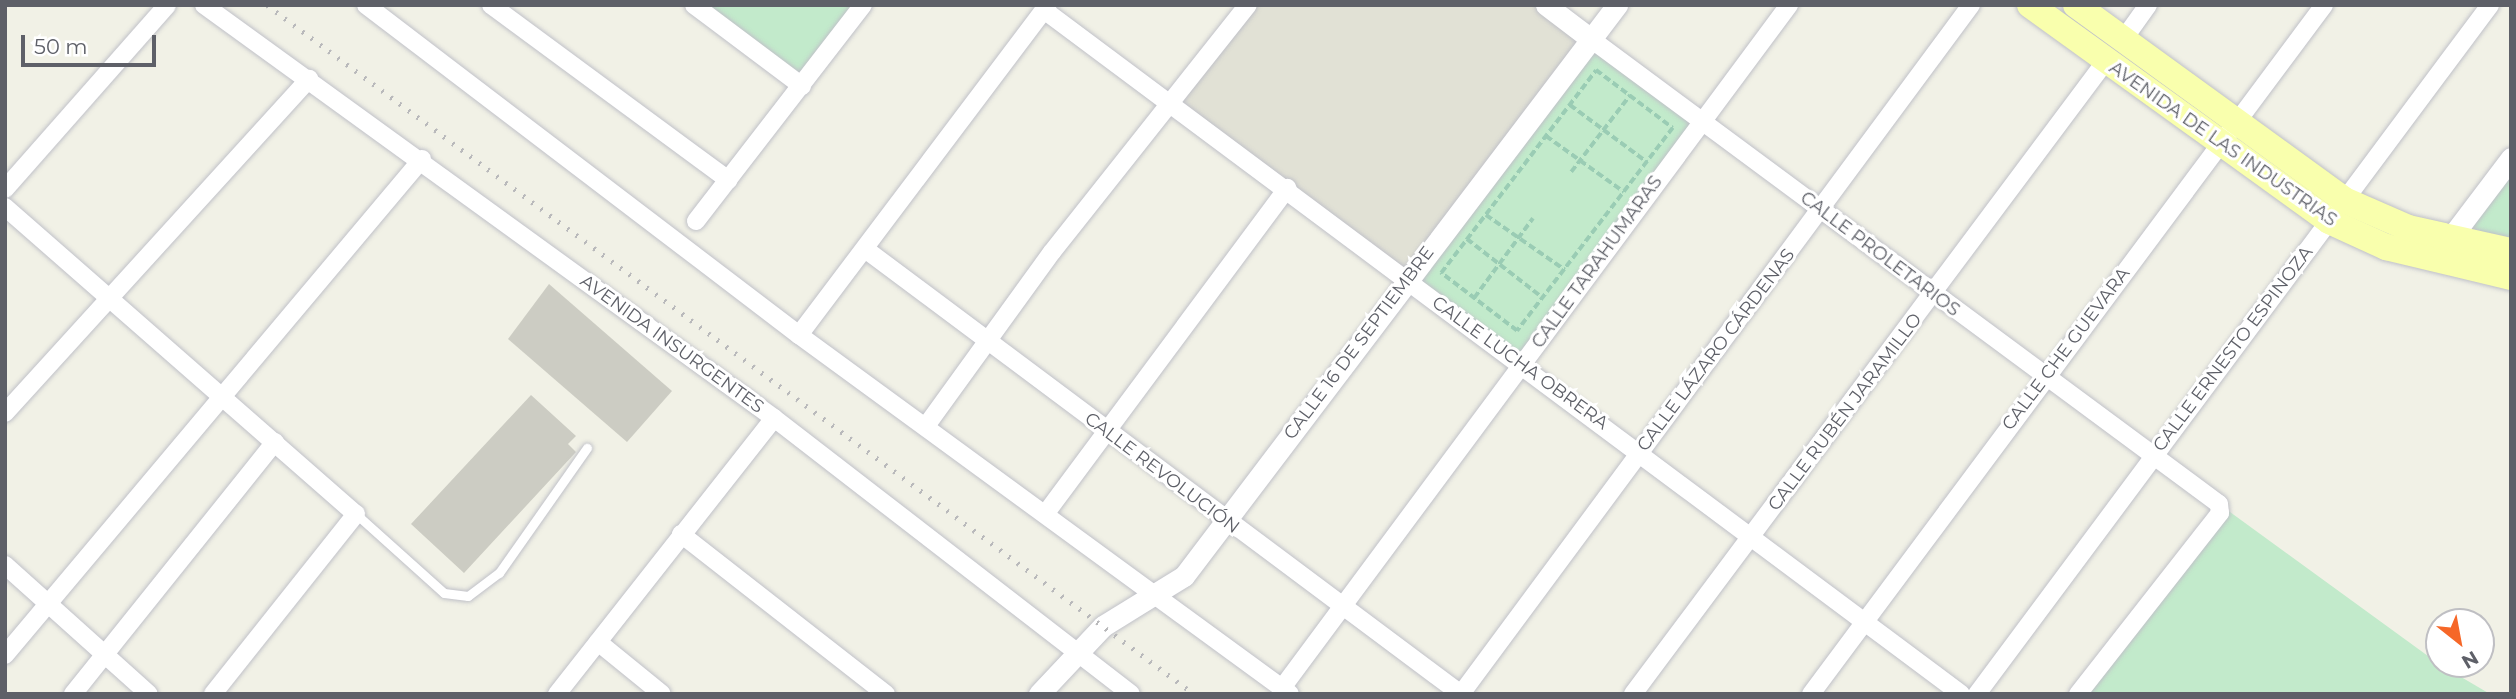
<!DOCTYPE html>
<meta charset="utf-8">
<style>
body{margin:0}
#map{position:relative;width:2516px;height:699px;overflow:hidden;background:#f1f1e6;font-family:Montserrat,sans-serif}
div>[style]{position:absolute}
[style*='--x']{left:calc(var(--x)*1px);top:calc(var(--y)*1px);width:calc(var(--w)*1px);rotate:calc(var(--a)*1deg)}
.education>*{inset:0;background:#e1e1d5}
.green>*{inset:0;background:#c2eacb}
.building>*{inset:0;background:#ccccc3}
.path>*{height:3.5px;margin-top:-1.75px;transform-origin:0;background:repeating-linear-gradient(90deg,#9accb4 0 7px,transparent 0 10.5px)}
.roads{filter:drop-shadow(0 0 2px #c0c1c8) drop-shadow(0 0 2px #c0c1c8)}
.service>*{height:9px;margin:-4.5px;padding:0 4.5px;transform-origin:4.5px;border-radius:4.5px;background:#fff}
.minor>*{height:18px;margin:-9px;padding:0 9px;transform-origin:9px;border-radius:9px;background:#fff}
.tertiary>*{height:21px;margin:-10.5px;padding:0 10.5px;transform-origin:10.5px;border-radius:10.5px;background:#fff}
.primary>*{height:26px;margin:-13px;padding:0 13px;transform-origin:13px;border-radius:13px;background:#f9ffad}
.rail>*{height:5px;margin-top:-2.5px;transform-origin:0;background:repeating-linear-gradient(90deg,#b9b9bb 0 2px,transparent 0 11px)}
span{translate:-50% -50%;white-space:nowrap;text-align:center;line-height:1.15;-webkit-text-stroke:6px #fff;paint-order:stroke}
.street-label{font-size:18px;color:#5e6068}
.frame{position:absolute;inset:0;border:7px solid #5e6068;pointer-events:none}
.north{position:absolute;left:2425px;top:608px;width:70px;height:70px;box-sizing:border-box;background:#fff;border:2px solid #bfbfc3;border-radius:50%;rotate:149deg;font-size:19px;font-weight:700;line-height:28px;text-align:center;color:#5e6068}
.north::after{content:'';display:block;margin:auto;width:24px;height:32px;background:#f66728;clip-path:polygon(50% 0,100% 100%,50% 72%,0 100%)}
.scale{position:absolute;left:21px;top:35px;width:135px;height:32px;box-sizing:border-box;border:4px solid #5e6068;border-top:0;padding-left:9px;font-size:21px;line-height:24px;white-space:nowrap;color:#5e6068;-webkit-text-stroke:5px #fff;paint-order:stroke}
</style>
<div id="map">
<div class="education">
<div style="clip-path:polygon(1254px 5px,1544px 5px,1591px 39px,1406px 280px,1173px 102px)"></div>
</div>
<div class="green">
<div style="clip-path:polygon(694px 5px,863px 5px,802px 86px)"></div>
<div style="clip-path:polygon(1591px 39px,1701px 121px,1523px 362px,1406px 280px)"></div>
<div style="clip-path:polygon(2511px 158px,2511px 251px,2450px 238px)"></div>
<div style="clip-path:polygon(2219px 504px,2439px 664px,2490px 694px,2078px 694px)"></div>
</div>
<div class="building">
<div style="clip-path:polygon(549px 284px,672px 391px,627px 442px,508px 339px)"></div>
<div style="clip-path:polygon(531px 395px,576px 436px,568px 444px,576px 452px,464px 573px,411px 524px)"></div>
</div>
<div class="path">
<div style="--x:1596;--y:70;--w:96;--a:37"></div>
<div style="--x:1673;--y:128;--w:256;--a:127.5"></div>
<div style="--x:1517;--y:331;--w:96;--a:-142.7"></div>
<div style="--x:1441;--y:273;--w:255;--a:-52.6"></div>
<div style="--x:1570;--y:105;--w:96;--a:36.5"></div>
<div style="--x:1546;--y:136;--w:96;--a:35.7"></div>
<div style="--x:1571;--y:172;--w:97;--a:-52.5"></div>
<div style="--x:1486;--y:215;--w:96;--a:34.8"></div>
<div style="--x:1467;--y:239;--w:96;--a:37.8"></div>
<div style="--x:1474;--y:298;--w:99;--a:-53.6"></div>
</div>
<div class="roads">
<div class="service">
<div style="--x:356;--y:514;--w:118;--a:41.9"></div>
<div style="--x:444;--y:593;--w:24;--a:7"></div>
<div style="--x:468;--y:596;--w:39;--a:-37"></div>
<div style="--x:499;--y:573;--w:153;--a:-54.9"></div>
</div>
<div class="minor">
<div style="--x:204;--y:5;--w:704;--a:35.93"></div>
<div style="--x:774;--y:418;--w:451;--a:37.7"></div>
<div style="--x:366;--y:5;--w:544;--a:37.31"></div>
<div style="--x:799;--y:335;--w:608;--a:36.17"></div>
<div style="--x:491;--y:5;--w:295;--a:36.4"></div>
<div style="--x:694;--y:5;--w:135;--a:36.9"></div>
<div style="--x:1044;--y:10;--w:1144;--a:36.72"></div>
<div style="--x:1591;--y:39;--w:781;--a:36.52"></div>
<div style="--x:2219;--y:504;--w:9;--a:84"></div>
<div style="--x:2220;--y:513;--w:230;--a:128.1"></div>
<div style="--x:2123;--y:40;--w:43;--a:-54.5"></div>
<div style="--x:5;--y:189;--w:245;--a:-48.6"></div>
<div style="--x:5;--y:207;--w:466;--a:41.2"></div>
<div style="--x:356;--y:514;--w:230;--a:128.5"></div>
<div style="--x:696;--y:221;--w:273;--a:-52.3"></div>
<div style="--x:865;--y:249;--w:744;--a:36.75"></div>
<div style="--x:799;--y:335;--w:413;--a:-53"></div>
<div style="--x:5;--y:413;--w:452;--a:-47.7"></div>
<div style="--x:926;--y:426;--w:215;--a:-54.1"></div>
<div style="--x:1052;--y:252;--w:315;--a:-51.6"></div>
<div style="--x:1046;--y:513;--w:405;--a:-53.4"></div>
<div style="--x:681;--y:534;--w:260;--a:38"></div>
<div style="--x:5;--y:565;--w:193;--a:41.9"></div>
<div style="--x:598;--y:642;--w:82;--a:39.1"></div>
<div style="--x:5;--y:655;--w:648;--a:-49.95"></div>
<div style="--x:1282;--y:688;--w:851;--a:-53.41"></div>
<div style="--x:73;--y:694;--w:323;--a:-51.3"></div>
<div style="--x:557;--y:694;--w:351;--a:-51.8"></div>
<div style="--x:1461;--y:694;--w:857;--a:-53.49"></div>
<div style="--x:1633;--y:694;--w:789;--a:-53.25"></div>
<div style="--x:1811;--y:694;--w:859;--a:-53.33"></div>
<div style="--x:1977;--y:694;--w:859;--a:-53.33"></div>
</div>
<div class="tertiary">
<div style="--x:1546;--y:5;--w:56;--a:37.1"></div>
<div style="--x:2443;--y:248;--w:113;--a:-52.9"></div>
<div style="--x:1039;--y:694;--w:93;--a:-46.7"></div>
<div style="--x:1103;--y:626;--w:95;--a:-31.7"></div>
<div style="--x:1184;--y:576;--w:717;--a:-52.83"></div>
</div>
<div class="primary">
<div style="--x:2030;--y:5;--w:369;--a:35.8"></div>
<div style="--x:2329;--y:221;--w:63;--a:24.5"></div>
<div style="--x:2386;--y:247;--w:129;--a:13.5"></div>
<div style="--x:2076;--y:5;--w:331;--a:36"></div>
<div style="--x:2344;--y:200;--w:70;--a:23.6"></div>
<div style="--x:2408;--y:228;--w:106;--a:12.6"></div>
</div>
</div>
<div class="rail">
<div style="--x:267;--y:5;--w:1155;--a:36.62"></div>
</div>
<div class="street-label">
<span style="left:2223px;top:144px;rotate:35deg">AVENIDA DE LAS INDUSTRIAS</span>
<span style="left:1880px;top:254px;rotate:37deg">CALLE PROLETARIOS</span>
<span style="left:1597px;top:262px;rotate:-54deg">CALLE TARAHUMARAS</span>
<span style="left:1359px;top:343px;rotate:-53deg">CALLE 16 DE SEPTIEMBRE</span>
<span style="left:672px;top:344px;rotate:36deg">AVENIDA INSURGENTES</span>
<span style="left:2066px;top:349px;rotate:-53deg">CALLE CHE GUEVARA</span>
<span style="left:2233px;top:349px;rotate:-53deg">CALLE ERNESTO ESPINOZA</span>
<span style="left:1716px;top:350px;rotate:-53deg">CALLE LÁZARO CÁRDENAS</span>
<span style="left:1520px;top:363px;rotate:36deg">CALLE LUCHA OBRERA</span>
<span style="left:1845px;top:412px;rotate:-53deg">CALLE RUBÉN JARAMILLO</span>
<span style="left:1162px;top:473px;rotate:37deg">CALLE REVOLUCIÓN</span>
</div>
<div class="frame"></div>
<div class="north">N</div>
<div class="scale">50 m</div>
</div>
